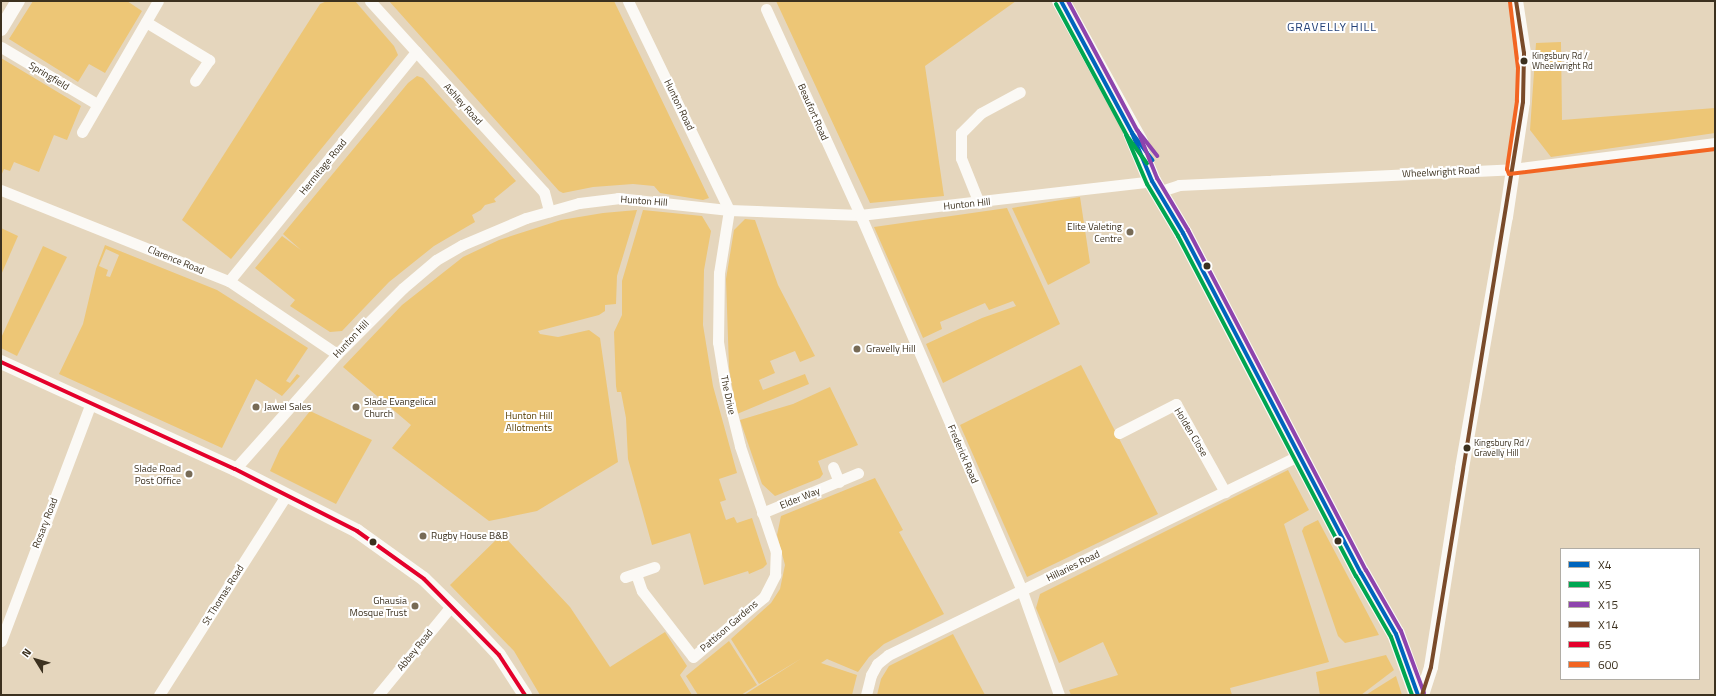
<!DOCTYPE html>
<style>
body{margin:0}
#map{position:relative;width:1716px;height:696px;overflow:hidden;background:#e5d6bd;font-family:"Titillium Web",sans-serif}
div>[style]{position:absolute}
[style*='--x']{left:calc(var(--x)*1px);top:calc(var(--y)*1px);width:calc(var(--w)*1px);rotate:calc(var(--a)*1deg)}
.green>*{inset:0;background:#edc676}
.minor>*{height:11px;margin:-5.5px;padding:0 5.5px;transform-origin:5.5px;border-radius:5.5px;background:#fbf9f5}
.tertiary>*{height:14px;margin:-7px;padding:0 7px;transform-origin:7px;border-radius:7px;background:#fbf9f5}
.primary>*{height:18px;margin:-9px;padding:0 9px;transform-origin:9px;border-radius:9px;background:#fbf9f5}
.bus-1>*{height:4px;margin:-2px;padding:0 2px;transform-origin:2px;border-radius:2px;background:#0065bd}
.bus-2>*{height:4px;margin:-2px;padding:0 2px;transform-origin:2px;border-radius:2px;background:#00a651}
.bus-3>*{height:4px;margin:-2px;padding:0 2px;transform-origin:2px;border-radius:2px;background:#8e44ad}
.bus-4>*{height:4px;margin:-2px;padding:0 2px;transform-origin:2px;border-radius:2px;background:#7a4b2a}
.bus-5>*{height:4px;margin:-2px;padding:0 2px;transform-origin:2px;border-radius:2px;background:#e4002b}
.bus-6>*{height:4px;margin:-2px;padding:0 2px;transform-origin:2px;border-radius:2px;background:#f26522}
.dots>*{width:11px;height:11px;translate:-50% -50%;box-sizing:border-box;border:2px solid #fff;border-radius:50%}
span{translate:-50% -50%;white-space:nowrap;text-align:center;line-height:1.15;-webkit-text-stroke:4px #fff;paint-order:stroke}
.bus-label{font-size:9px;color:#3c311f}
.left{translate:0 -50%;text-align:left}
.street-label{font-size:10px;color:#3c311f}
.poi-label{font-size:10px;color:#3c311f}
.right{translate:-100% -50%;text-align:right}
.park-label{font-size:10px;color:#5a4006}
.quarter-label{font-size:12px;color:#224077;letter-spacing:1px}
.frame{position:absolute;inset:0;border:2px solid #3c311f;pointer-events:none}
.legend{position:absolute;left:1560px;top:548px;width:140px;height:132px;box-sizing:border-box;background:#fff;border:1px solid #b1ada5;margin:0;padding:5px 7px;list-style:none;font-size:12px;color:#3c311f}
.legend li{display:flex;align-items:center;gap:8px;height:20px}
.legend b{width:20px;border:1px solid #b1ada5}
.north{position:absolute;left:16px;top:640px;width:40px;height:40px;-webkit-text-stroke:3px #fff;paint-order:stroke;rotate:307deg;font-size:11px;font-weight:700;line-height:16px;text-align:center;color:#3c311f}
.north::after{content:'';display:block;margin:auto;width:14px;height:18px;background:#3c311f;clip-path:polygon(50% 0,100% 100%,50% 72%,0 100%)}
</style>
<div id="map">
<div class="green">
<div style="clip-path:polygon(33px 1px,127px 1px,142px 11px,105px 73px,89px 64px,78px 82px,9px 39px)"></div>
<div style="clip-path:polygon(327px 1px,355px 1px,394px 46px,398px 55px,231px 259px,182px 220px,320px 4px)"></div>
<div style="clip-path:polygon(389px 1px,614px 1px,709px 198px,703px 200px,660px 193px,654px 186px,633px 184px,593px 187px,563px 193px,559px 191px)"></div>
<div style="clip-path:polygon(776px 1px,1016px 1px,925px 66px,944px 196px,870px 203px)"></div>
<div style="clip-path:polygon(1561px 42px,1562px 120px,1715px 108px,1715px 133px,1551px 157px,1530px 130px,1536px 43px)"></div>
<div style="clip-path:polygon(1px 58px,81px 106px,67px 140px,54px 135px,39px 172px,14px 162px,10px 171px,4px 169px,1px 176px)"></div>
<div style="clip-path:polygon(417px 76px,423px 78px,516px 181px,494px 199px,496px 202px,485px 205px,481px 210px,472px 215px,475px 222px,434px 246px,389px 282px,342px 331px,330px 332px,290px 306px,295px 300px,255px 268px,282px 236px,301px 250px,283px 234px,408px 83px)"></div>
<div style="clip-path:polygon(1080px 197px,1090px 263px,1048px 285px,1012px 208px)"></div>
<div style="clip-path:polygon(1007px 208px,1060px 324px,943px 383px,926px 344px,982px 318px,1016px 306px,1013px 301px,989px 310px,985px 303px,940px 322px,942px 329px,923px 338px,874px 227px)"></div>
<div style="clip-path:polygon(637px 210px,617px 276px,616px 304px,605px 305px,605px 311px,599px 315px,538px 331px,540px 334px,558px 337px,589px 330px,600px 338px,618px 462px,537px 511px,489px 521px,392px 448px,411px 425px,343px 367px,402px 305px,463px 257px,499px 240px,561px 220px,603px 213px)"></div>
<div style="clip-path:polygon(643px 210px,702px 216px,711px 231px,704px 270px,703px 325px,713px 386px,737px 473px,719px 479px,726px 500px,720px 502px,726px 520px,734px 517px,737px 523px,752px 518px,767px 564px,763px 568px,749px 574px,748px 571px,704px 585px,690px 533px,652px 545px,628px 459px,626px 418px,621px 392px,617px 392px,616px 386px,614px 332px,622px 315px,622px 281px)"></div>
<div style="clip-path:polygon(745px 219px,755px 220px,778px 285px,815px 356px,800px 362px,795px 351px,770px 361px,775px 373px,759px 380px,763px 390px,805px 374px,809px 384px,737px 414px,729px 368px,726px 279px,734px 230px)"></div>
<div style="clip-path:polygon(1px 228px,18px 236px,1px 275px)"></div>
<div style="clip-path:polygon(evenodd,105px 245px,217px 290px,308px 348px,286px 381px,290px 383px,297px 374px,300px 376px,282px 396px,256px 379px,222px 448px,59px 374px,83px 324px,96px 269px,105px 245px,106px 249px,119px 255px,110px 277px,106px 276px,108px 270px,99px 266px,106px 249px)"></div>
<div style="clip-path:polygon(43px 246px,67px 257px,17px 356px,1px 348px,1px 338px)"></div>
<div style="clip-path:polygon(1081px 365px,1158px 514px,1027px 577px,960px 425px)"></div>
<div style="clip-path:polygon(830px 387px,858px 445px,818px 461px,823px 474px,820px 478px,775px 496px,762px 484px,740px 420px,793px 404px)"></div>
<div style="clip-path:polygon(310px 411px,372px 440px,336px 504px,270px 471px,280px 449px)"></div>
<div style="clip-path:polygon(1288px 470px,1309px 510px,1284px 524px,1329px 662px,1230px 688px,1232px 695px,1071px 695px,1069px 690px,1118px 675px,1103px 642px,1059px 663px,1036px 608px,1040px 594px)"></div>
<div style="clip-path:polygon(875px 478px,903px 530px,899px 532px,944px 614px,884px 644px,869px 657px,858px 672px,827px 659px,821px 663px,857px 675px,852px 695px,744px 695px,802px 658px,759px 684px,731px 639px,771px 603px,780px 589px,785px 565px,777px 535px,781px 516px)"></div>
<div style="clip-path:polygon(1318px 520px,1379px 635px,1345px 643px,1338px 636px,1302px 531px,1304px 527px)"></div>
<div style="clip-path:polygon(502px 534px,570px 607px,610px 667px,665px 632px,687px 666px,680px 675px,692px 695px,540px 695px,514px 651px,450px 585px)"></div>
<div style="clip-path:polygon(953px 634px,985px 695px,877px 695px,881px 679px,889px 666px)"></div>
<div style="clip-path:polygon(729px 641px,757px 685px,741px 695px,698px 695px,686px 676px)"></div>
<div style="clip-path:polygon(1386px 655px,1394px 670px,1361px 695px,1320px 695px,1316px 672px)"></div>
<div style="clip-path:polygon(1396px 676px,1402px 695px,1366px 695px,1372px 691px)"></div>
</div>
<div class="minor">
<div style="--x:370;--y:1;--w:258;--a:47.7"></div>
<div style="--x:544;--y:192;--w:20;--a:75"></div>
<div style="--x:628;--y:1;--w:232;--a:64.2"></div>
<div style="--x:766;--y:9;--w:231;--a:65.4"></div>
<div style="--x:862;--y:219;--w:405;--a:66.7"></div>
<div style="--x:1022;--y:591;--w:110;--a:70.4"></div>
<div style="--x:146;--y:22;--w:74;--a:31.1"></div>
<div style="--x:209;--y:60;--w:25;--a:124"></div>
<div style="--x:1;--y:47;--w:112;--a:30.7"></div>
<div style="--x:82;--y:132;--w:151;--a:-59.9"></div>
<div style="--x:1167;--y:189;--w:13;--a:-18"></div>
<div style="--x:1179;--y:185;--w:334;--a:-2.7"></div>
<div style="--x:1513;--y:169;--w:204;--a:-7.3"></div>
<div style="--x:1;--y:190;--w:245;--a:21.8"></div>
<div style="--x:229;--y:281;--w:130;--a:34.1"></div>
<div style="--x:979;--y:203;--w:48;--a:-111.8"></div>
<div style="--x:961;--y:158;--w:25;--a:-90"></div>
<div style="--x:961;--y:133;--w:28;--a:-45"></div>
<div style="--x:981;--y:113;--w:44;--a:-28.3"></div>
<div style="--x:229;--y:281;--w:296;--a:-50.8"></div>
<div style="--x:1119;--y:433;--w:64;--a:-27"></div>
<div style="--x:1176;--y:404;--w:101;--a:60.9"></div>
<div style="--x:833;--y:467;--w:16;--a:68"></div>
<div style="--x:235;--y:469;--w:154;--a:-48.4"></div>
<div style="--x:337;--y:354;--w:93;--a:-45"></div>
<div style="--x:403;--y:288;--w:43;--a:-40.3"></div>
<div style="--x:436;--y:260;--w:30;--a:-30"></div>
<div style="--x:462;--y:245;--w:69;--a:-22.9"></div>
<div style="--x:526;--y:218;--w:55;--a:-15.8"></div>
<div style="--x:579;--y:203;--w:39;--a:-7"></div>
<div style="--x:618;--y:198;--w:112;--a:6.2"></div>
<div style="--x:729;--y:210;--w:131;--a:2.2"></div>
<div style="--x:860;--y:215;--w:294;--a:-6.6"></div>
<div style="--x:762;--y:513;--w:104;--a:-22.6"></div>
<div style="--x:636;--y:574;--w:18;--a:71"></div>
<div style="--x:642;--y:591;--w:83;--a:52.3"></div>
<div style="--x:693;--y:657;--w:93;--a:-40.2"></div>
<div style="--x:764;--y:597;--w:25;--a:-63"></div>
<div style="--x:775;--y:575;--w:23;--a:-88"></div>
<div style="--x:776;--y:552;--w:112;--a:-108.8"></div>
<div style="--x:740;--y:446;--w:63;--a:-103.8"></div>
<div style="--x:725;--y:385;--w:44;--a:-99.2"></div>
<div style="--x:718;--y:342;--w:69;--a:-89.2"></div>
<div style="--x:719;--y:273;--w:64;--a:-81"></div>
<div style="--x:625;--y:577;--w:31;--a:-19"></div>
<div style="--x:1;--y:641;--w:252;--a:-69.3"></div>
<div style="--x:159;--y:695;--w:238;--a:-57.5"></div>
<div style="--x:378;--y:695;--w:115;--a:-50.6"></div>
<div style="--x:866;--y:695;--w:21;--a:-76"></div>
<div style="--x:871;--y:675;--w:13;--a:-61"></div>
<div style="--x:877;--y:664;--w:14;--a:-39"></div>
<div style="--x:888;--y:655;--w:458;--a:-25.9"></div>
</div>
<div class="tertiary">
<div style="--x:1;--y:29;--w:33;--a:-59"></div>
<div style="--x:1;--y:362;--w:257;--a:24.6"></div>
<div style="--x:235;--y:469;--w:137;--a:26.9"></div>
<div style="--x:357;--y:531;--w:82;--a:35.6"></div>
<div style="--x:424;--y:579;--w:69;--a:44.4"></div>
<div style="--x:473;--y:627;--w:38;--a:47"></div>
<div style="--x:499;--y:655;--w:48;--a:57"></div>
<div style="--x:1422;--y:695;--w:29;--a:-72"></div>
<div style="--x:1431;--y:667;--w:201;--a:-81.1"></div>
<div style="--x:1462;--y:468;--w:255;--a:-80.1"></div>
<div style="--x:1506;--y:217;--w:116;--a:-81.6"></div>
<div style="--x:1523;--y:102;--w:49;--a:-88.8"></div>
<div style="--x:1524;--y:53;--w:53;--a:-98.7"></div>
</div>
<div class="primary">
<div style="--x:1061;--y:1;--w:161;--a:61"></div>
<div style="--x:1132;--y:133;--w:52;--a:67.4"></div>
<div style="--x:1152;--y:181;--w:61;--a:59.2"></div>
<div style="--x:1183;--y:233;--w:384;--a:62.4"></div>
<div style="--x:1361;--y:573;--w:70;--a:60.2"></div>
<div style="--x:1396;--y:634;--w:65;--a:70.2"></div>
</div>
<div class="bus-1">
<div style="--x:1061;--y:1;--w:150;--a:61.7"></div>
<div style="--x:1132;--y:133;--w:34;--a:53"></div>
<div style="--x:1132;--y:133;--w:52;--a:67.4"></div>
<div style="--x:1152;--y:181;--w:61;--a:59.2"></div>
<div style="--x:1183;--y:233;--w:384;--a:62.4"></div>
<div style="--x:1361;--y:573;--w:70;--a:60.2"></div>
<div style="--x:1396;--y:634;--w:65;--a:70.2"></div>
</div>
<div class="bus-2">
<div style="--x:1056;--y:4;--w:150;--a:61.7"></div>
<div style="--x:1127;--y:136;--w:34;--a:54"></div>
<div style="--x:1126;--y:135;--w:53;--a:66.8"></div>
<div style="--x:1147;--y:184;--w:61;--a:59.2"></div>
<div style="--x:1178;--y:236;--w:384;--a:62.4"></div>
<div style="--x:1356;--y:576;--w:70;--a:60.2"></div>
<div style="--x:1391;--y:637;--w:62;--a:70.1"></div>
</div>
<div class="bus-3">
<div style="--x:1068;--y:1;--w:146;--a:61.9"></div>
<div style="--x:1137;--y:130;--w:33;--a:52"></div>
<div style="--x:1138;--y:131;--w:51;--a:68"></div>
<div style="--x:1157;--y:178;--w:61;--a:59.2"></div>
<div style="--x:1188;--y:230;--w:384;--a:62.4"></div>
<div style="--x:1366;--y:570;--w:70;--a:60.2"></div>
<div style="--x:1401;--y:631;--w:66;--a:69.6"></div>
</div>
<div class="bus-4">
<div style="--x:1422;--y:695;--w:29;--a:-72"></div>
<div style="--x:1431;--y:667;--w:572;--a:-80.75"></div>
<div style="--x:1523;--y:102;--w:49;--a:-88.8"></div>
<div style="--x:1524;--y:53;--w:53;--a:-98.7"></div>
</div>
<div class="bus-5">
<div style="--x:1;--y:362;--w:257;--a:24.6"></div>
<div style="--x:235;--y:469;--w:137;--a:26.9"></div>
<div style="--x:357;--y:531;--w:82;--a:35.6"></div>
<div style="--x:424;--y:579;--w:107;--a:45.4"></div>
<div style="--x:499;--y:655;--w:48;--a:57"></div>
</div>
<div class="bus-6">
<div style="--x:1510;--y:2;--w:66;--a:83.1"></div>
<div style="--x:1518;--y:68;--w:33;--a:92"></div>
<div style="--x:1517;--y:101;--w:69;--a:98.4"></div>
<div style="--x:1507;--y:169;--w:5;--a:68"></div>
<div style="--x:1509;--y:174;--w:208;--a:-6.9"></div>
</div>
<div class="dots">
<div style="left:1524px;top:61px;background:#3c311f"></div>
<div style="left:1130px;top:232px;background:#776b56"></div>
<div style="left:1207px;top:266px;background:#3c311f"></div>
<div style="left:857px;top:349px;background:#776b56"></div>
<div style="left:256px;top:407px;background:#776b56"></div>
<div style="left:356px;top:407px;background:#776b56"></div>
<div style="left:1467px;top:448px;background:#3c311f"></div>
<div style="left:189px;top:474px;background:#776b56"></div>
<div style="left:423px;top:536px;background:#776b56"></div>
<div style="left:1338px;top:541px;background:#3c311f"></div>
<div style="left:373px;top:542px;background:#3c311f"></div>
<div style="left:415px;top:606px;background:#776b56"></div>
</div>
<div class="bus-label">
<span class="left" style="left:1532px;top:61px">Kingsbury Rd /<br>Wheelwright Rd</span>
<span class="left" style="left:1474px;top:448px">Kingsbury Rd /<br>Gravelly Hill</span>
</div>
<div class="street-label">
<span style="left:49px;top:76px;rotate:31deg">Springfield</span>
<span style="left:463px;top:104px;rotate:48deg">Ashley Road</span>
<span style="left:679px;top:105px;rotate:64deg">Hunton Road</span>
<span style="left:813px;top:112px;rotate:66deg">Beaufort Road</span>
<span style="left:323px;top:167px;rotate:-51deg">Hermitage Road</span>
<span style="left:1441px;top:172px;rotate:-3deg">Wheelwright Road</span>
<span style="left:644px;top:201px;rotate:4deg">Hunton Hill</span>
<span style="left:967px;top:204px;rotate:-6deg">Hunton Hill</span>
<span style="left:176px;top:260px;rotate:22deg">Clarence Road</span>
<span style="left:351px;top:339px;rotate:-47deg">Hunton Hill</span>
<span style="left:728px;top:395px;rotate:78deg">The Drive</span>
<span style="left:1191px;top:432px;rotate:59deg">Holden Close</span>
<span style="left:963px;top:454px;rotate:67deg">Frederick Road</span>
<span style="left:800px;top:498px;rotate:-22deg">Elder Way</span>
<span style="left:45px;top:523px;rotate:-69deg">Rosary Road</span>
<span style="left:1073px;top:566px;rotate:-26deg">Hillaries Road</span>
<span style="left:223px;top:595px;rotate:-58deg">St Thomas Road</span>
<span style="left:729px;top:626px;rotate:-41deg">Pattison Gardens</span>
<span style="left:415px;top:650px;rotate:-51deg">Abbey Road</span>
</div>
<div class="poi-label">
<span class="right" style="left:1122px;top:232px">Elite Valeting<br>Centre</span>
<span class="left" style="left:866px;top:349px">Gravelly Hill</span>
<span class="left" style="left:364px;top:407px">Slade Evangelical<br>Church</span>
<span class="left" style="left:264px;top:407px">Jawel Sales</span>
<span class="right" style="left:181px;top:474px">Slade Road<br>Post Office</span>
<span class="left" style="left:431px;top:536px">Rugby House B&amp;B</span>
<span class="right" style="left:407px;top:606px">Ghausia<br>Mosque Trust</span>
</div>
<div class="park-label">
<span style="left:529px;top:421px">Hunton Hill<br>Allotments</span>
</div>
<div class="quarter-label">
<span style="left:1332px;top:27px">GRAVELLY HILL</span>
</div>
<div class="frame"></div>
<ul class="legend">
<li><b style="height:5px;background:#0065bd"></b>X4</li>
<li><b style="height:5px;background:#00a651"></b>X5</li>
<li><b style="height:5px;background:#8e44ad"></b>X15</li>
<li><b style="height:5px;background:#7a4b2a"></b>X14</li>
<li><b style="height:5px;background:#e4002b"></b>65</li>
<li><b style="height:5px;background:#f26522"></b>600</li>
</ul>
<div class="north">N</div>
</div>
